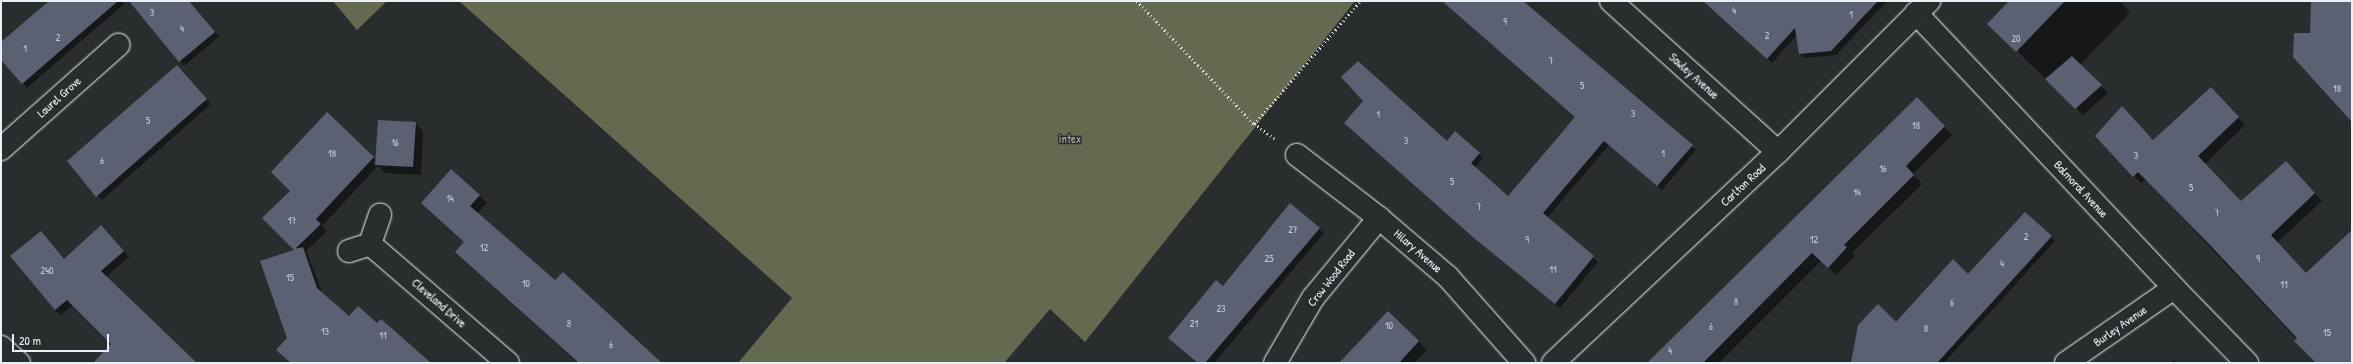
<!DOCTYPE html>
<style>
body{margin:0}
#map{position:relative;width:2353px;height:364px;overflow:hidden;background:#2a2d2e;font-family:"Patrick Hand",sans-serif}
div>[style]{position:absolute}
[style*='--x']{left:calc(var(--x)*1px);top:calc(var(--y)*1px);width:calc(var(--w)*1px);rotate:calc(var(--a)*1deg)}
.green>*{inset:0;background:#646a50}
.shadow>*{inset:0;background:#0007}
.building>*{inset:0;background:#5c6073}
.path>*{height:2.5px;margin-top:-1.25px;transform-origin:0;background:repeating-linear-gradient(90deg,#e8f1f8 0 1px,transparent 0 4px)}
.roads{filter:drop-shadow(0 0 1px #e8f1f8) drop-shadow(0 0 1px #e8f1f8)}
.minor>*{height:22px;margin:-11px;padding:0 11px;transform-origin:11px;border-radius:11px;background:#2a2d2e}
.tertiary>*{height:22px;margin:-11px;padding:0 11px;transform-origin:11px;border-radius:11px;background:#2a2d2e}
span{translate:-50% -50%;white-space:nowrap;text-align:center;line-height:1.15;-webkit-text-stroke:3px #2a2d2e;paint-order:stroke}
.number-label{font-size:10px;color:#c5cdd7}
.number-label span{-webkit-text-stroke-width:0}
.street-label{font-size:12px;color:#e8f1f8}
.park-label{font-size:12px;color:#adb4ac}
.frame{position:absolute;inset:0;border:2px solid #e8f1f8;pointer-events:none}
.scale{position:absolute;left:12px;top:334px;width:97px;height:18px;box-sizing:border-box;border:2px solid #e8f1f8;border-top:0;padding-left:5px;font-size:12px;line-height:14px;white-space:nowrap;color:#e8f1f8;-webkit-text-stroke:3px #2a2d2e;paint-order:stroke}
</style>
<div id="map">
<div class="green">
<div style="clip-path:polygon(333px 1px,387px 1px,357px 30px)"></div>
<div style="clip-path:polygon(459px 1px,1355px 1px,1085px 342px,1050px 309px,1004px 363px,738px 363px,792px 298px)"></div>
</div>
<div class="shadow">
<div style="clip-path:polygon(51px 1px,122px 1px,124px 4px,27px 88px,1px 58px,1px 44px)"></div>
<div style="clip-path:polygon(130px 1px,189px 1px,219px 37px,184px 66px)"></div>
<div style="clip-path:polygon(1448px 1px,1521px 1px,1696px 150px,1662px 190px,1609px 145px,1547px 218px,1598px 262px,1560px 308px,1480px 242px,1350px 127px,1447px 143px,1479px 154px,1483px 158px,1475px 167px,1508px 198px,1576px 117px)"></div>
<div style="clip-path:polygon(1705px 1px,1887px 1px,1836px 55px,1804px 58px,1800px 54px,1797px 35px,1772px 63px)"></div>
<div style="clip-path:polygon(2011px 1px,2120px 1px,2130px 13px,2080px 65px,2108px 93px,2083px 115px,1989px 24px)"></div>
<div style="clip-path:polygon(182px 70px,211px 104px,102px 200px,68px 161px)"></div>
<div style="clip-path:polygon(2218px 95px,2245px 125px,2205px 164px,2241px 202px,2294px 170px,2322px 201px,2277px 243px,2306px 274px,2352px 239px,2352px 363px,2319px 363px,2146px 179px,2141px 183px,2134px 176px,2154px 141px)"></div>
<div style="clip-path:polygon(1917px 99px,1952px 135px,1913px 174px,1922px 184px,1852px 253px,1855px 256px,1836px 275px,1821px 261px,1719px 363px,1651px 363px)"></div>
<div style="clip-path:polygon(327px 114px,377px 161px,415px 123px,423px 131px,421px 175px,385px 173px,378px 166px,322px 226px,327px 231px,306px 251px,323px 294px,349px 317px,425px 363px,297px 363px,295px 250px,264px 218px,291px 191px)"></div>
<div style="clip-path:polygon(479px 195px,487px 203px,477px 214px,556px 281px,563px 273px,662px 363px,578px 363px,464px 260px,456px 252px,465px 242px,430px 211px)"></div>
<div style="clip-path:polygon(1290px 204px,1324px 233px,1214px 363px,1199px 363px,1223px 287px)"></div>
<div style="clip-path:polygon(107px 232px,129px 257px,106px 277px,195px 363px,117px 363px,113px 344px,73px 305px,61px 315px,55px 310px,64px 260px)"></div>
<div style="clip-path:polygon(2051px 237px,2055px 241px,1944px 363px,1937px 363px,1919px 346px,1916px 363px,1853px 363px,1896px 323px,1968px 275px)"></div>
<div style="clip-path:polygon(1388px 312px,1427px 350px,1414px 363px,1350px 363px)"></div>
<div style="clip-path:polygon(2174px 360px,2177px 363px,2170px 363px)"></div>
</div>
<div class="building">
<div style="clip-path:polygon(49px 1px,118px 1px,22px 84px,1px 60px,1px 42px)"></div>
<div style="clip-path:polygon(129px 1px,189px 1px,215px 32px,179px 62px)"></div>
<div style="clip-path:polygon(1442px 1px,1523px 1px,1693px 145px,1657px 186px,1604px 141px,1543px 213px,1594px 256px,1555px 304px,1474px 238px,1344px 123px,1363px 101px,1341px 77px,1358px 61px,1447px 141px,1455px 131px,1480px 153px,1471px 163px,1508px 196px,1575px 117px)"></div>
<div style="clip-path:polygon(1703px 1px,1878px 1px,1831px 51px,1799px 54px,1795px 28px,1767px 59px)"></div>
<div style="clip-path:polygon(2009px 1px,2065px 1px,2016px 52px,1987px 24px)"></div>
<div style="clip-path:polygon(2311px 1px,2352px 1px,2352px 122px,2293px 57px,2294px 33px,2310px 33px)"></div>
<div style="clip-path:polygon(2072px 56px,2102px 85px,2075px 109px,2045px 79px)"></div>
<div style="clip-path:polygon(177px 65px,207px 99px,96px 197px,67px 161px)"></div>
<div style="clip-path:polygon(2211px 87px,2239px 117px,2198px 156px,2241px 201px,2286px 161px,2315px 193px,2271px 235px,2306px 273px,2352px 230px,2352px 363px,2316px 363px,2294px 341px,2297px 338px,2210px 245px,2138px 172px,2133px 177px,2095px 136px,2122px 106px,2153px 140px)"></div>
<div style="clip-path:polygon(1917px 97px,1945px 126px,1906px 166px,1914px 175px,1844px 245px,1847px 247px,1828px 268px,1812px 253px,1703px 363px,1647px 363px)"></div>
<div style="clip-path:polygon(327px 112px,374px 157px,316px 219px,321px 224px,295px 249px,303px 247px,317px 288px,349px 316px,358px 306px,377px 323px,381px 319px,431px 363px,291px 363px,276px 350px,287px 338px,260px 261px,294px 250px,262px 218px,290px 191px,271px 172px)"></div>
<div style="clip-path:polygon(378px 120px,416px 122px,413px 167px,375px 165px)"></div>
<div style="clip-path:polygon(451px 169px,480px 195px,470px 206px,555px 280px,563px 272px,662px 363px,579px 363px,455px 252px,464px 242px,421px 203px)"></div>
<div style="clip-path:polygon(1290px 203px,1320px 228px,1205px 363px,1198px 363px,1168px 338px,1216px 280px,1223px 286px)"></div>
<div style="clip-path:polygon(2025px 212px,2052px 236px,1937px 363px,1851px 363px,1858px 325px,1878px 304px,1896px 322px,1953px 259px,1968px 274px)"></div>
<div style="clip-path:polygon(101px 225px,124px 251px,101px 271px,197px 363px,93px 363px,111px 344px,67px 300px,55px 310px,10px 256px,41px 231px,64px 259px)"></div>
<div style="clip-path:polygon(1388px 311px,1419px 341px,1399px 363px,1339px 363px)"></div>
</div>
<div class="path">
<div style="--x:1137;--y:1;--w:170;--a:46.4"></div>
<div style="--x:1274;--y:139;--w:25;--a:-143"></div>
<div style="--x:1254;--y:124;--w:162;--a:-49.2"></div>
</div>
<div class="roads">
<div class="minor">
<div style="--x:1611;--y:1;--w:225;--a:42.1"></div>
<div style="--x:1916;--y:13;--w:377;--a:46.8"></div>
<div style="--x:2174;--y:288;--w:105;--a:45.8"></div>
<div style="--x:1;--y:149;--w:157;--a:-41.6"></div>
<div style="--x:1297;--y:155;--w:103;--a:37.5"></div>
<div style="--x:1379;--y:218;--w:91;--a:40.5"></div>
<div style="--x:1448;--y:277;--w:115;--a:48.5"></div>
<div style="--x:370;--y:244;--w:182;--a:40.8"></div>
<div style="--x:349;--y:251;--w:22;--a:-18"></div>
<div style="--x:370;--y:244;--w:31;--a:-71"></div>
<div style="--x:1275;--y:363;--w:75;--a:-59.7"></div>
<div style="--x:1313;--y:298;--w:104;--a:-50.5"></div>
<div style="--x:1553;--y:363;--w:308;--a:-43.2"></div>
<div style="--x:1778;--y:152;--w:214;--a:-45"></div>
<div style="--x:2066;--y:363;--w:131;--a:-34.8"></div>
</div>
<div class="tertiary">
<div style="--x:1;--y:347;--w:24;--a:42"></div>
</div>
</div>
<div class="number-label">
<span style="left:1734px;top:11px">4</span>
<span style="left:152px;top:13px">3</span>
<span style="left:1851px;top:15px">1</span>
<span style="left:1505px;top:22px">9</span>
<span style="left:182px;top:29px">4</span>
<span style="left:1767px;top:36px">2</span>
<span style="left:58px;top:38px">2</span>
<span style="left:2016px;top:39px">20</span>
<span style="left:25px;top:49px">1</span>
<span style="left:1551px;top:61px">7</span>
<span style="left:1582px;top:86px">5</span>
<span style="left:2337px;top:89px">18</span>
<span style="left:1633px;top:114px">3</span>
<span style="left:1378px;top:115px">1</span>
<span style="left:148px;top:121px">5</span>
<span style="left:1916px;top:126px">18</span>
<span style="left:1406px;top:141px">3</span>
<span style="left:395px;top:143px">16</span>
<span style="left:332px;top:154px">18</span>
<span style="left:1663px;top:154px">1</span>
<span style="left:2136px;top:156px">3</span>
<span style="left:102px;top:161px">6</span>
<span style="left:1883px;top:169px">16</span>
<span style="left:1452px;top:182px">5</span>
<span style="left:2191px;top:188px">5</span>
<span style="left:1857px;top:193px">14</span>
<span style="left:450px;top:199px">14</span>
<span style="left:1479px;top:207px">7</span>
<span style="left:2217px;top:213px">7</span>
<span style="left:292px;top:221px">17</span>
<span style="left:1293px;top:230px">27</span>
<span style="left:2026px;top:237px">2</span>
<span style="left:1527px;top:240px">9</span>
<span style="left:1814px;top:240px">12</span>
<span style="left:484px;top:248px">12</span>
<span style="left:1269px;top:259px">25</span>
<span style="left:2258px;top:259px">9</span>
<span style="left:2002px;top:264px">4</span>
<span style="left:1553px;top:270px">11</span>
<span style="left:47px;top:271px">240</span>
<span style="left:290px;top:278px">15</span>
<span style="left:526px;top:284px">10</span>
<span style="left:2284px;top:285px">11</span>
<span style="left:1736px;top:302px">8</span>
<span style="left:1952px;top:303px">6</span>
<span style="left:1221px;top:309px">23</span>
<span style="left:569px;top:324px">8</span>
<span style="left:1194px;top:324px">21</span>
<span style="left:1389px;top:326px">10</span>
<span style="left:1711px;top:327px">6</span>
<span style="left:1926px;top:329px">8</span>
<span style="left:325px;top:332px">13</span>
<span style="left:2327px;top:333px">15</span>
<span style="left:383px;top:336px">11</span>
<span style="left:611px;top:345px">6</span>
<span style="left:1670px;top:351px">4</span>
</div>
<div class="street-label">
<span style="left:1694px;top:76px;rotate:42deg">Sawley Avenue</span>
<span style="left:59px;top:97px;rotate:-42deg">Laurel Grove</span>
<span style="left:1743px;top:185px;rotate:-43deg">Carlton Road</span>
<span style="left:2081px;top:189px;rotate:47deg">Balmoral Avenue</span>
<span style="left:1418px;top:251px;rotate:41deg">Hilary Avenue</span>
<span style="left:1331px;top:278px;rotate:-52deg">Crow Wood Road</span>
<span style="left:439px;top:303px;rotate:41deg">Cleveland Drive</span>
<span style="left:2120px;top:326px;rotate:-35deg">Burley Avenue</span>
</div>
<div class="park-label">
<span style="left:1070px;top:139px">intex</span>
</div>
<div class="frame"></div>
<div class="scale">20 m</div>
</div>
